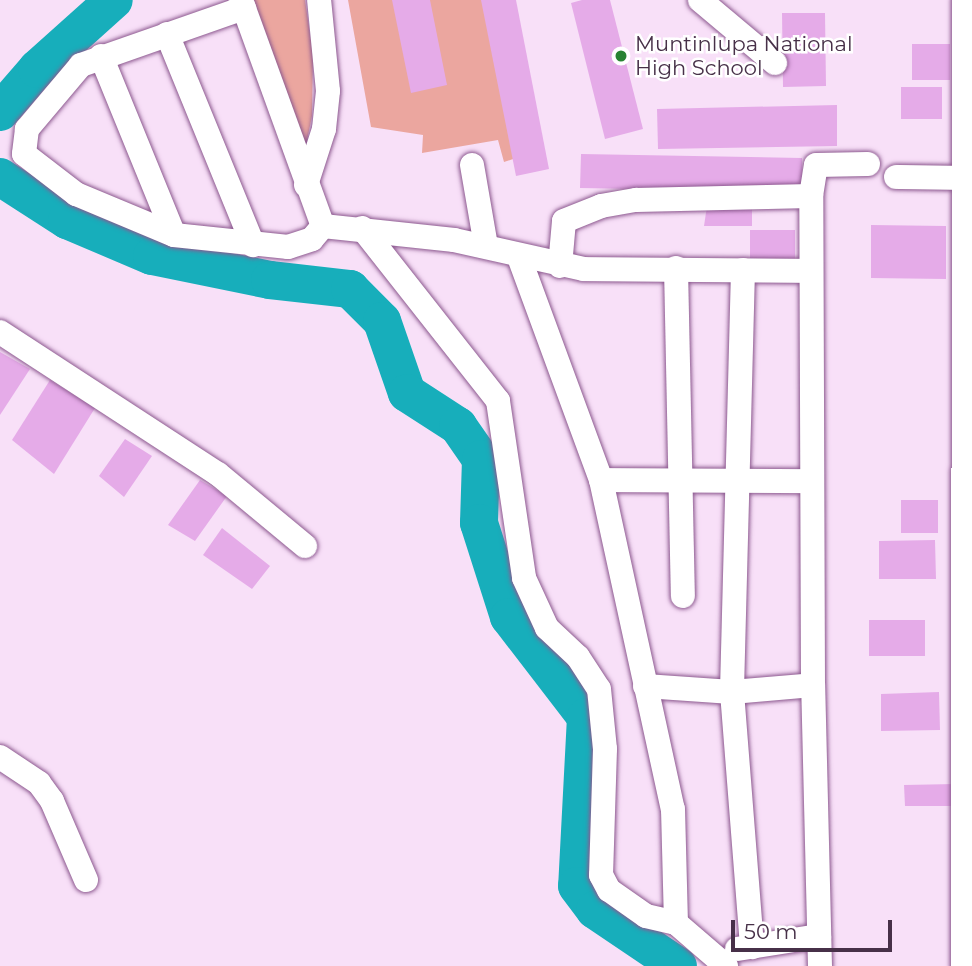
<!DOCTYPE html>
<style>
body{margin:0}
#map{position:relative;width:972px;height:966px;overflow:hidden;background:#f8e0f8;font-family:Montserrat,sans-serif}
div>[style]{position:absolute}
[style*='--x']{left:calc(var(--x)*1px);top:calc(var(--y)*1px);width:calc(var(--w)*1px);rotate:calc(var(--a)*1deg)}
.green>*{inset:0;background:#eba69f}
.river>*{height:38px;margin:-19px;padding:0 19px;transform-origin:19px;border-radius:19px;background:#17aebb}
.building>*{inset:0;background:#e5abe8}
.roads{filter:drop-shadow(0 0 2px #8c588f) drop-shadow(0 0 2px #8c588f)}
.minor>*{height:24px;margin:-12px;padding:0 12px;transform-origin:12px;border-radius:12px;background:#fff}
.dots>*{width:19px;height:19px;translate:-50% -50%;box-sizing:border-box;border:4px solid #fff;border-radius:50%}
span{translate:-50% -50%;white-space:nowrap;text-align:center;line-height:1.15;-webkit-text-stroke:5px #fff;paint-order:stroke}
.poi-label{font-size:21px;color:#473048}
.left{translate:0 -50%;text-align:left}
.scale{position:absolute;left:731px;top:920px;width:161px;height:32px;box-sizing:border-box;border:4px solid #473048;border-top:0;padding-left:9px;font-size:21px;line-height:24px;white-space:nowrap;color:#473048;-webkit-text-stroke:5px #fff;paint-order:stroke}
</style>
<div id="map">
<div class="green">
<div style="clip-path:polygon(253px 0,305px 0,313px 55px,312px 116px,305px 150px)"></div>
<div style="clip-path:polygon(348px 0,489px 0,522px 156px,504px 162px,498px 140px,422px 153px,423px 135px,371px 127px)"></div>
</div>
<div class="river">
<div style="--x:0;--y:112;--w:57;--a:-49.3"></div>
<div style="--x:37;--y:69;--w:103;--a:-41.9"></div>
<div style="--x:0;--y:177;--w:80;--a:32.7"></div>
<div style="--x:67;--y:220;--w:92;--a:23"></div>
<div style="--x:152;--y:256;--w:120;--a:11.5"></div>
<div style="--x:270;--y:280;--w:81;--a:6.4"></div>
<div style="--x:350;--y:289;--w:45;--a:45"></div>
<div style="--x:382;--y:321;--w:76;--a:70.9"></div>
<div style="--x:407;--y:393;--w:61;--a:32.9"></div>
<div style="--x:458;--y:426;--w:40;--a:55.1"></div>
<div style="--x:481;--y:459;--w:64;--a:91.8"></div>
<div style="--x:479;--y:523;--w:99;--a:72.3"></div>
<div style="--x:509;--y:617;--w:126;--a:52.4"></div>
<div style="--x:586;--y:717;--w:169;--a:93"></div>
<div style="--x:577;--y:886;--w:30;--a:53"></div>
<div style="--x:595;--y:910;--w:100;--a:34"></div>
</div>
<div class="building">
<div style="clip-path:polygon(392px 0,430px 0,447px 85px,411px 93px)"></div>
<div style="clip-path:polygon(481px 0,516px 0,549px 169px,516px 176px)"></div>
<div style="clip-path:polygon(582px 0,610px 0,643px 129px,605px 139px,571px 3px)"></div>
<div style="clip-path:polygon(782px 13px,825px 13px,826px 86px,783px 87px)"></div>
<div style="clip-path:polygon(912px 44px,950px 44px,950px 80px,912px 80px)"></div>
<div style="clip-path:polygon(901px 87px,942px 87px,942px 119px,901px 119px)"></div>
<div style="clip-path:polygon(837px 105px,837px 146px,658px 149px,657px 109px)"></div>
<div style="clip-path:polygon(581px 154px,802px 158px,802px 192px,580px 188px)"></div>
<div style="clip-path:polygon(707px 206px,752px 206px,752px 226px,704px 226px)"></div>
<div style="clip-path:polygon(871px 225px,946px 226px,946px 279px,871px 278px)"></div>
<div style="clip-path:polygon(750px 230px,795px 230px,795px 260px,750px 261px)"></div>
<div style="clip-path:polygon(0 352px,30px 369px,0 415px)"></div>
<div style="clip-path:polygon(50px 380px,95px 408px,54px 474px,12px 440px)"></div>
<div style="clip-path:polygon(125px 439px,152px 456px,124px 497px,99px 476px)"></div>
<div style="clip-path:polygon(200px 480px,227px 496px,195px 541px,168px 525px)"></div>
<div style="clip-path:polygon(901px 500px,938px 500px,938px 533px,901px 533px)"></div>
<div style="clip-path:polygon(222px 528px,270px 566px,252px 589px,203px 555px)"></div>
<div style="clip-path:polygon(935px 540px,936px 579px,879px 579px,879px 541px)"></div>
<div style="clip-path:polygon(869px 620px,925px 620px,925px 656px,869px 656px)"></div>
<div style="clip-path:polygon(939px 692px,940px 730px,881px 731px,881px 694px)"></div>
<div style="clip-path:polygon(955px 784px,955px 806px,905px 806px,904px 785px)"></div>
</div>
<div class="roads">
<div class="minor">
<div style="--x:241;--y:0;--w:240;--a:70.1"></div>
<div style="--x:700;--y:0;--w:98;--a:40"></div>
<div style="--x:244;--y:8;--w:173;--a:160.7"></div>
<div style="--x:81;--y:65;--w:84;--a:130.2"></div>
<div style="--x:27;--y:129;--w:25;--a:97"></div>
<div style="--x:24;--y:154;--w:66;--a:37.6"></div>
<div style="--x:76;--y:194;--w:106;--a:22.7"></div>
<div style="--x:174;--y:235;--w:115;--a:6"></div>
<div style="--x:288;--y:247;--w:25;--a:-18"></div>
<div style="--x:312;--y:239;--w:17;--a:-50"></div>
<div style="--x:167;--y:34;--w:228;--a:67.8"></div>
<div style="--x:101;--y:56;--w:193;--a:67.8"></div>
<div style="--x:472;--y:165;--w:82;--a:80.2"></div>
<div style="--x:896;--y:177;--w:76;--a:0.8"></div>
<div style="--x:306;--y:185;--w:59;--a:-72.2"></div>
<div style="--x:324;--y:129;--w:38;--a:-84"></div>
<div style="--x:328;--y:91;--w:91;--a:-95.6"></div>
<div style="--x:323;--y:226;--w:132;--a:6.1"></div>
<div style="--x:454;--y:240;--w:133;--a:12.6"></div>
<div style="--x:584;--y:269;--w:226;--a:0.5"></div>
<div style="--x:362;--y:228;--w:220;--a:51.8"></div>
<div style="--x:498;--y:401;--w:179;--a:81.6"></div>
<div style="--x:524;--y:578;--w:55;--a:65.3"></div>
<div style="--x:547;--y:628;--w:42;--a:43.1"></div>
<div style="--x:578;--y:657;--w:38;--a:57"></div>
<div style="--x:599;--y:689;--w:60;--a:84.3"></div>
<div style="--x:605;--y:749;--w:126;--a:91.8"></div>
<div style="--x:601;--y:875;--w:17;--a:62"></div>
<div style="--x:609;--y:890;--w:45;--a:35.1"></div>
<div style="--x:646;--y:916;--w:31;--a:13"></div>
<div style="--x:676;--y:923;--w:66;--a:40.7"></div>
<div style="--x:519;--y:257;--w:238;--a:69.8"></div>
<div style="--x:601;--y:480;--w:337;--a:77.7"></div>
<div style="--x:673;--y:809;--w:114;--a:88.5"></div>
<div style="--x:560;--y:266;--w:45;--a:-84.9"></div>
<div style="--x:564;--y:221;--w:40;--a:-22"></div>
<div style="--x:601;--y:206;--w:36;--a:-10"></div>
<div style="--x:636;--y:200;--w:175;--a:-1.3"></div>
<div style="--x:676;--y:268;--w:328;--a:88.8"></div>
<div style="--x:743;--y:270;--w:422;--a:91.5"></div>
<div style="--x:732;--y:692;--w:256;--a:85.5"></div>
<div style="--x:0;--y:332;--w:260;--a:33.1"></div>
<div style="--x:218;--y:474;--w:113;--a:39.6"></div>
<div style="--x:601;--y:480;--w:210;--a:0.3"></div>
<div style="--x:645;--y:686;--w:87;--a:3.9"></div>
<div style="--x:732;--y:692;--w:81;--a:-4.9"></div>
<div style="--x:0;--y:757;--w:47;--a:33.7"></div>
<div style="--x:39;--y:783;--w:22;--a:54"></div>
<div style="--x:52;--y:801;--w:86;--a:66.7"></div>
<div style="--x:737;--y:949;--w:83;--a:-9"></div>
<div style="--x:820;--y:966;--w:281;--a:-91.4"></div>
<div style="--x:813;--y:685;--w:489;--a:-90.2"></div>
<div style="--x:811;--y:196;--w:31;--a:-81"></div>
<div style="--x:816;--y:165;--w:52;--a:-1.1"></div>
<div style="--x:963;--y:966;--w:966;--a:-89.94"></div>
</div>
</div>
<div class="dots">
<div style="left:621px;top:56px;background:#278232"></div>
</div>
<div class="poi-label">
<span class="left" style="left:635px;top:56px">Muntinlupa National<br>High School</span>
</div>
<div class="scale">50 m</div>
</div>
